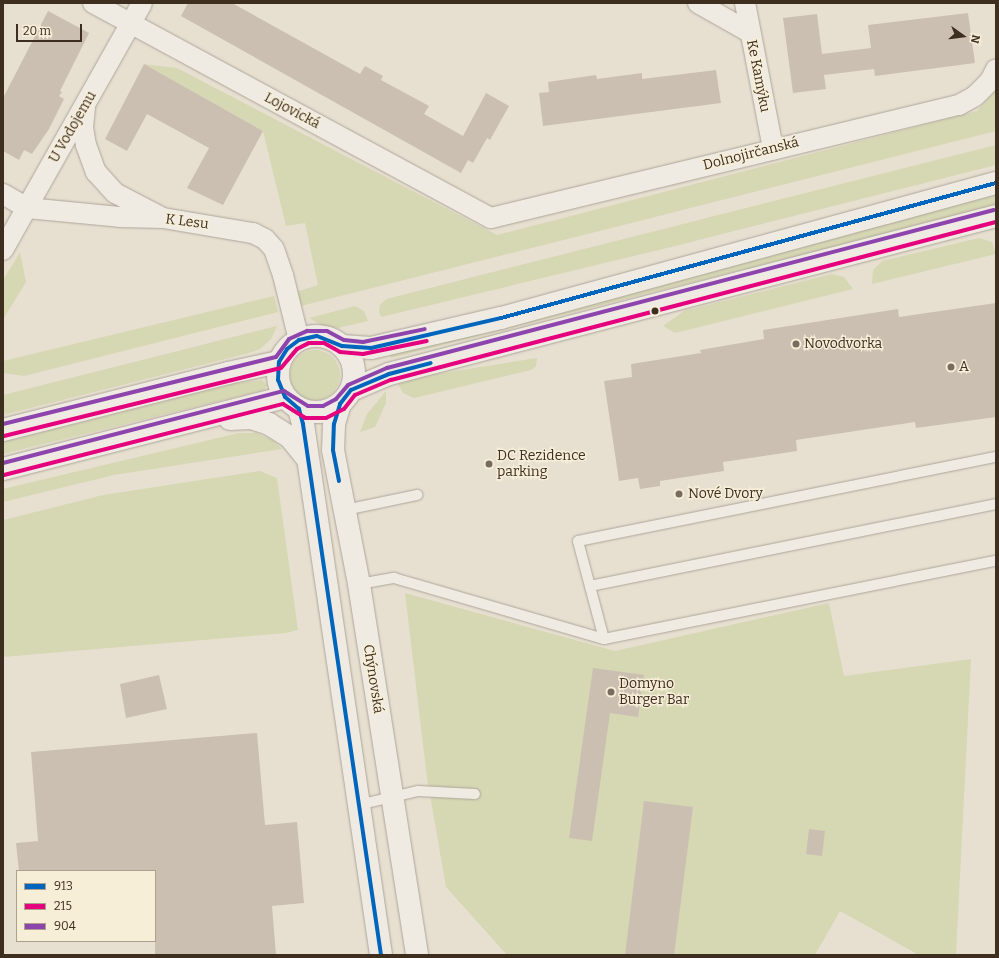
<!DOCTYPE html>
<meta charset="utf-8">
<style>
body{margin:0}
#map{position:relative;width:999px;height:958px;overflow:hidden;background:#e7e0d1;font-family:Bitter,serif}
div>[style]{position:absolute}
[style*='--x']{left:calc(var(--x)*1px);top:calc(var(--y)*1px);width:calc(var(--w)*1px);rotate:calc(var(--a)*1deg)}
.green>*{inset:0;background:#d6d7b3}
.round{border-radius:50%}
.building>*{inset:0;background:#cbbfb2}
.roads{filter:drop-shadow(0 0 1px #ada599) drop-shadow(0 0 1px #ada599)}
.lane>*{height:10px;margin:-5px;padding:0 5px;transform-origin:5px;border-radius:5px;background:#efebe3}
.street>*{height:20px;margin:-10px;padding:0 10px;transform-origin:10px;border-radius:10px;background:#efebe3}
.secondary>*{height:22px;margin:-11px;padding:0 11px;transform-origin:11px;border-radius:11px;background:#efebe3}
.secondary>.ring{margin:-11px;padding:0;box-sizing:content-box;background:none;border:22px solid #efebe3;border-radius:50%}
.bus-1>*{height:4px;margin:-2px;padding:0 2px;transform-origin:2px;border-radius:2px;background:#0065bd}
.bus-2>*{height:4px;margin:-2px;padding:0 2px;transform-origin:2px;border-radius:2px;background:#e5007d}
.bus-3>*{height:4px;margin:-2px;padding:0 2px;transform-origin:2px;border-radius:2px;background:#8e44ad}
.dots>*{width:11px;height:11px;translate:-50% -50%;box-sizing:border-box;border:2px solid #f7eed8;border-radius:50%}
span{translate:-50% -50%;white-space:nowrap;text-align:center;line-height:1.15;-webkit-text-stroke:3px #f7eed8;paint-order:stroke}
.street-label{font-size:14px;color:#3d2e20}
.poi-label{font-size:14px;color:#3d2e20}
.left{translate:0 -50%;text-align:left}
.frame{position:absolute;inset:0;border:4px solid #3d2e20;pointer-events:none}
.legend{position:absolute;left:16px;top:870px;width:140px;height:72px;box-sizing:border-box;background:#f7eed8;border:1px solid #ada18e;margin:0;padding:5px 7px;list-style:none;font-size:12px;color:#3d2e20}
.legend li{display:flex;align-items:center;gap:8px;height:20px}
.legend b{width:20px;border:1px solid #ada18e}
.north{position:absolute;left:943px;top:16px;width:40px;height:40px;-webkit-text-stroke:3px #f7eed8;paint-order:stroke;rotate:104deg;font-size:11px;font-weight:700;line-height:16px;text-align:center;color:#3d2e20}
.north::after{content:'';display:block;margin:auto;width:14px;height:18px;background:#3d2e20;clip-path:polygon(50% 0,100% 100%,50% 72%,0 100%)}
.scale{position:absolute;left:16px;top:24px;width:66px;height:18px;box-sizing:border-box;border:2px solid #3d2e20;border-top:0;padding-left:5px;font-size:12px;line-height:14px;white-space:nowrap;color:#3d2e20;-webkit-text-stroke:3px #f7eed8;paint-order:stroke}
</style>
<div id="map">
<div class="green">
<div style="clip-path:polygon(144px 64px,177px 68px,497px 235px,977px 111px,996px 90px,996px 131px,301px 306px,296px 292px,318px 285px,305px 223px,286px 226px,263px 131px)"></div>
<div style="clip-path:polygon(996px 145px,996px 165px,667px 248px,381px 317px,379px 312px,380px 305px,386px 299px)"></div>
<div style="clip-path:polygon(996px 194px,996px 206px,391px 358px,389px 352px)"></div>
<div style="clip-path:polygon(979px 238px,992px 242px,996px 254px,872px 284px,873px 270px,882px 261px)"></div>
<div style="clip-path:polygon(20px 252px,26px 282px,4px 318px,3px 280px)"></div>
<div style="clip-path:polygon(832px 274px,844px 277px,853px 289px,675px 333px,663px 326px,684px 311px)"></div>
<div style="clip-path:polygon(274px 296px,278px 312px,24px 376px,3px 373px,3px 361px)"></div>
<div style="clip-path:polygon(355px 306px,364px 311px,368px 321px,338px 328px,325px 327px,309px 318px)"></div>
<div style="clip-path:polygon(277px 326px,271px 339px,260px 349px,249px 353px,3px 415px,3px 395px)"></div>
<div class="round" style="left:290px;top:350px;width:50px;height:50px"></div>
<div style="clip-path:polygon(537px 358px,536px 366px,531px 370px,414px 398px,403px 393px,398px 384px,424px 376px)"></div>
<div style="clip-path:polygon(262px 380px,267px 385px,264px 390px,3px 454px,3px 442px,237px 383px)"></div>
<div style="clip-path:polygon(386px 391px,386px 403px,375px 427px,360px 432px,367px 414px)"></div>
<div style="clip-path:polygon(239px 433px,256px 433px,272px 440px,282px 449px,114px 475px,3px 502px,3px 489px)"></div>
<div style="clip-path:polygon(260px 471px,277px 478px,298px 630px,286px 633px,3px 657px,3px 520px,103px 495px)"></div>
<div style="clip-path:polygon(405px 593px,615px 651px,829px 603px,844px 676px,971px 659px,956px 955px,919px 955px,840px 911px,815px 955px,507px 955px,446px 887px,427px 778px)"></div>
</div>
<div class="building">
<div style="clip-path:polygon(188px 3px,232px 3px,360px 74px,365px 66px,383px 76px,381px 80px,429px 106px,424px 114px,463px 136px,486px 93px,509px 106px,490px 140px,487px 138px,473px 163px,468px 160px,461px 173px,181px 16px)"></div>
<div style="clip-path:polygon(48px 11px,89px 33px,60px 91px,62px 92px,59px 96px,64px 99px,49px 129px,32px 154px,24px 150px,19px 160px,3px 151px,3px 98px)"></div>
<div style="clip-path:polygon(968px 13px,975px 63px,875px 76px,874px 69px,824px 75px,826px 89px,793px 93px,783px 18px,817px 14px,822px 54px,871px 48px,868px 25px)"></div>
<div style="clip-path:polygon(144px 64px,263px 131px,223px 205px,187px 188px,209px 148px,147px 114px,127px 151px,105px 139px)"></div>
<div style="clip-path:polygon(716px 70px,721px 103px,543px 126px,539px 93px,549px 92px,548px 82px,596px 75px,597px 79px,642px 73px,642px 79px)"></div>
<div style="clip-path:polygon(996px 303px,996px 417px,916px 428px,915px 422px,796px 440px,797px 451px,723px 462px,724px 471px,660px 481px,660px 486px,640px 489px,638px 478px,619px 481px,604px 381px,632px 377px,631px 364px,701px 353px,700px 350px,764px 339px,763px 330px,898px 309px,899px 317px)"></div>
<div style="clip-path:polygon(593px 668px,644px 675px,638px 717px,610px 713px,592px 841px,569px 838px)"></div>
<div style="clip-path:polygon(159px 675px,167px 709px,126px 718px,120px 684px)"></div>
<div style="clip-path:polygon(257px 733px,265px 825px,297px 822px,304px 903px,272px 906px,276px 955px,155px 955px,155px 871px,19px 871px,16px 843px,38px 841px,31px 752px)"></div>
<div style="clip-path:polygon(644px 801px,693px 807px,674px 955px,625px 955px)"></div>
<div style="clip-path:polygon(809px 829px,825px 831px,822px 856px,806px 854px)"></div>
</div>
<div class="roads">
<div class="lane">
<div style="--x:345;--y:510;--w:74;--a:-11.8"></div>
<div style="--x:359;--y:584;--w:36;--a:-10"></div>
<div style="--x:394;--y:578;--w:219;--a:16.2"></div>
<div style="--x:604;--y:639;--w:400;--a:-11.3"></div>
<div style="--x:590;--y:586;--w:414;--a:-11.4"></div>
<div style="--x:604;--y:639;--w:101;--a:-104.9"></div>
<div style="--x:578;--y:541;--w:426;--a:-11.4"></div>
<div style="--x:358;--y:805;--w:62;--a:-13.1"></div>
<div style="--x:418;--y:791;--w:57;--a:3"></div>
</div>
<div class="street">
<div style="--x:93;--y:3;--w:452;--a:28.4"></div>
<div style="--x:491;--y:218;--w:481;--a:-13.6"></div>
<div style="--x:959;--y:105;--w:18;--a:-29"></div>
<div style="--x:975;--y:96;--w:21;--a:-45"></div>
<div style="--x:990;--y:81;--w:13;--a:-63"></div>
<div style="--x:698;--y:3;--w:59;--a:29.6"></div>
<div style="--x:745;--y:3;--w:149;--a:79.1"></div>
<div style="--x:85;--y:108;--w:19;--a:96"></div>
<div style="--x:83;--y:127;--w:18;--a:81"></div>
<div style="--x:86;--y:145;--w:29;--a:70"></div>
<div style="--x:96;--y:172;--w:28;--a:48"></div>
<div style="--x:115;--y:193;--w:50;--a:27.6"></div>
<div style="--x:3;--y:194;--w:28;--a:30"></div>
<div style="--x:27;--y:208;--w:93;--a:5.5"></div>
<div style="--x:120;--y:217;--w:43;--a:1.3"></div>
<div style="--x:163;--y:218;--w:91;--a:9.5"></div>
<div style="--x:253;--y:233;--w:13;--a:27"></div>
<div style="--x:265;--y:239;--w:13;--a:48"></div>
<div style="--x:274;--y:249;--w:28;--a:71"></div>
<div style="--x:283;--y:275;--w:67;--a:76.2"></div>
<div style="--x:3;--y:250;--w:283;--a:-60.6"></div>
</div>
<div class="secondary">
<div class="ring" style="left:278px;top:336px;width:54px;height:54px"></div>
<div style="--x:342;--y:346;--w:29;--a:4"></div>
<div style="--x:371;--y:348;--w:133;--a:-13"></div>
<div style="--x:501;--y:318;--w:513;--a:-15.26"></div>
<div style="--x:351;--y:390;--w:41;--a:-22.8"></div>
<div style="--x:389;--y:374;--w:627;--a:-14.59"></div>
<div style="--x:340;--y:404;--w:21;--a:107"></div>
<div style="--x:334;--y:424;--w:26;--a:92"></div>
<div style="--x:333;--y:450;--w:136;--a:79"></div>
<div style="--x:359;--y:584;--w:376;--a:81.1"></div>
<div style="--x:299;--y:409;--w:16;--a:75"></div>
<div style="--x:303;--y:424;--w:537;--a:81.64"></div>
<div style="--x:230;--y:419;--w:21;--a:-3"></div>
<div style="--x:251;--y:418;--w:19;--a:18"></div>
<div style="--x:269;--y:424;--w:25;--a:32"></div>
<div style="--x:290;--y:437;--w:26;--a:51"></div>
<div style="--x:3;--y:430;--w:232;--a:-14.2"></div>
<div style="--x:228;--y:373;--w:52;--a:-12.2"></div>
<div style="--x:3;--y:469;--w:291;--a:-14.3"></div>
</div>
</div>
<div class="bus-1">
<div style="--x:339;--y:481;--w:32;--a:-101"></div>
<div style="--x:333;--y:450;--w:26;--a:-88"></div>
<div style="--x:334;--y:424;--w:21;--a:-73"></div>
<div style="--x:340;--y:404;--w:18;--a:-52"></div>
<div style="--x:351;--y:390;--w:41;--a:-22.8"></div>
<div style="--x:389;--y:374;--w:43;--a:-14.7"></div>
<div style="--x:381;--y:955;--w:537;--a:-98.36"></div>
<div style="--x:303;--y:424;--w:16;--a:-105"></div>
<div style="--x:299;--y:409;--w:18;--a:-139"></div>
<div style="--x:285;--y:397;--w:18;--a:-112"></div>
<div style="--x:278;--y:380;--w:18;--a:-87"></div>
<div style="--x:279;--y:362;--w:15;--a:-58"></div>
<div style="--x:287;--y:349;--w:15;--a:-37"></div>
<div style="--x:299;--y:340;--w:18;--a:-13"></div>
<div style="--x:317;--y:336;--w:27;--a:22"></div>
<div style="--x:342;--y:346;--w:29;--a:4"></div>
<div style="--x:371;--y:348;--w:133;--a:-13"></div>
<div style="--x:501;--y:318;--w:513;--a:-15.26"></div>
</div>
<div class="bus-2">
<div style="--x:4;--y:436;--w:285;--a:-13.8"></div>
<div style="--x:281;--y:368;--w:25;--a:-50"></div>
<div style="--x:297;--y:349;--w:13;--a:-27"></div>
<div style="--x:309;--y:343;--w:15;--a:0"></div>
<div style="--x:324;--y:343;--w:18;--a:29"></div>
<div style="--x:340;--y:352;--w:23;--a:5"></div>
<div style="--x:363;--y:354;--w:65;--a:-11.5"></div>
<div style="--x:4;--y:475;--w:288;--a:-14.3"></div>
<div style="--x:283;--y:404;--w:26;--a:32"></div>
<div style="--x:305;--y:418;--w:21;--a:0"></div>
<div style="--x:326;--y:418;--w:20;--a:-27"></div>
<div style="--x:344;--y:409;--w:18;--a:-52"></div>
<div style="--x:355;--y:395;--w:39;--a:-23"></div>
<div style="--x:391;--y:380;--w:625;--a:-14.64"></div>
</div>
<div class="bus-3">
<div style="--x:3;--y:424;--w:281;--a:-13.8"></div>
<div style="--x:276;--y:357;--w:22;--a:-54"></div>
<div style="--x:289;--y:339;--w:20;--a:-24"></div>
<div style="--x:307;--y:331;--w:20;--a:0"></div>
<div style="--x:327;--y:331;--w:19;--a:28"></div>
<div style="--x:344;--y:340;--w:19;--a:6"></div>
<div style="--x:363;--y:342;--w:63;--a:-11.8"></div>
<div style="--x:3;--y:463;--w:290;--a:-14.4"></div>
<div style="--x:284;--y:391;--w:28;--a:32"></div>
<div style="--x:308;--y:406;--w:15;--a:0"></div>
<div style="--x:323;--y:406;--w:15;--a:-28"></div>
<div style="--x:336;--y:399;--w:18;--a:-49"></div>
<div style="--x:348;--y:385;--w:43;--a:-23.6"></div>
<div style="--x:387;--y:368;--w:627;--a:-14.59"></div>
</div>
<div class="dots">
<div style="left:655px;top:311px;background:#3d2e20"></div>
<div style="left:796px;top:344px;background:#786c5e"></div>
<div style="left:951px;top:367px;background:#786c5e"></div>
<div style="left:489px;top:464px;background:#786c5e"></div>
<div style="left:679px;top:494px;background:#786c5e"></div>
<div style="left:611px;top:692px;background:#786c5e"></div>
</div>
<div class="street-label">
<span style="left:758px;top:76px;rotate:79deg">Ke Kamýku</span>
<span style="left:292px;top:111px;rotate:28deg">Lojovická</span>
<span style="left:73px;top:127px;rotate:-60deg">U Vodojemu</span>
<span style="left:751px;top:154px;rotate:-14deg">Dolnojirčanská</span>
<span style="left:187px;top:222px;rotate:7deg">K Lesu</span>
<span style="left:373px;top:679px;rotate:81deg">Chýnovská</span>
</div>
<div class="poi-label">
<span class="left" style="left:804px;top:344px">Novodvorka</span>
<span class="left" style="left:959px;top:367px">A</span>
<span class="left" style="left:497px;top:464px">DC Rezidence<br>parking</span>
<span class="left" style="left:688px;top:494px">Nové Dvory</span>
<span class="left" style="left:619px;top:692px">Domyno<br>Burger Bar</span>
</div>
<div class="frame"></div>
<ul class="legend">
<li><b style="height:5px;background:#0065bd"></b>913</li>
<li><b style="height:5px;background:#e5007d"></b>215</li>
<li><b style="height:5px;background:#8e44ad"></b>904</li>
</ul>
<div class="north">N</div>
<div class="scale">20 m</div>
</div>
